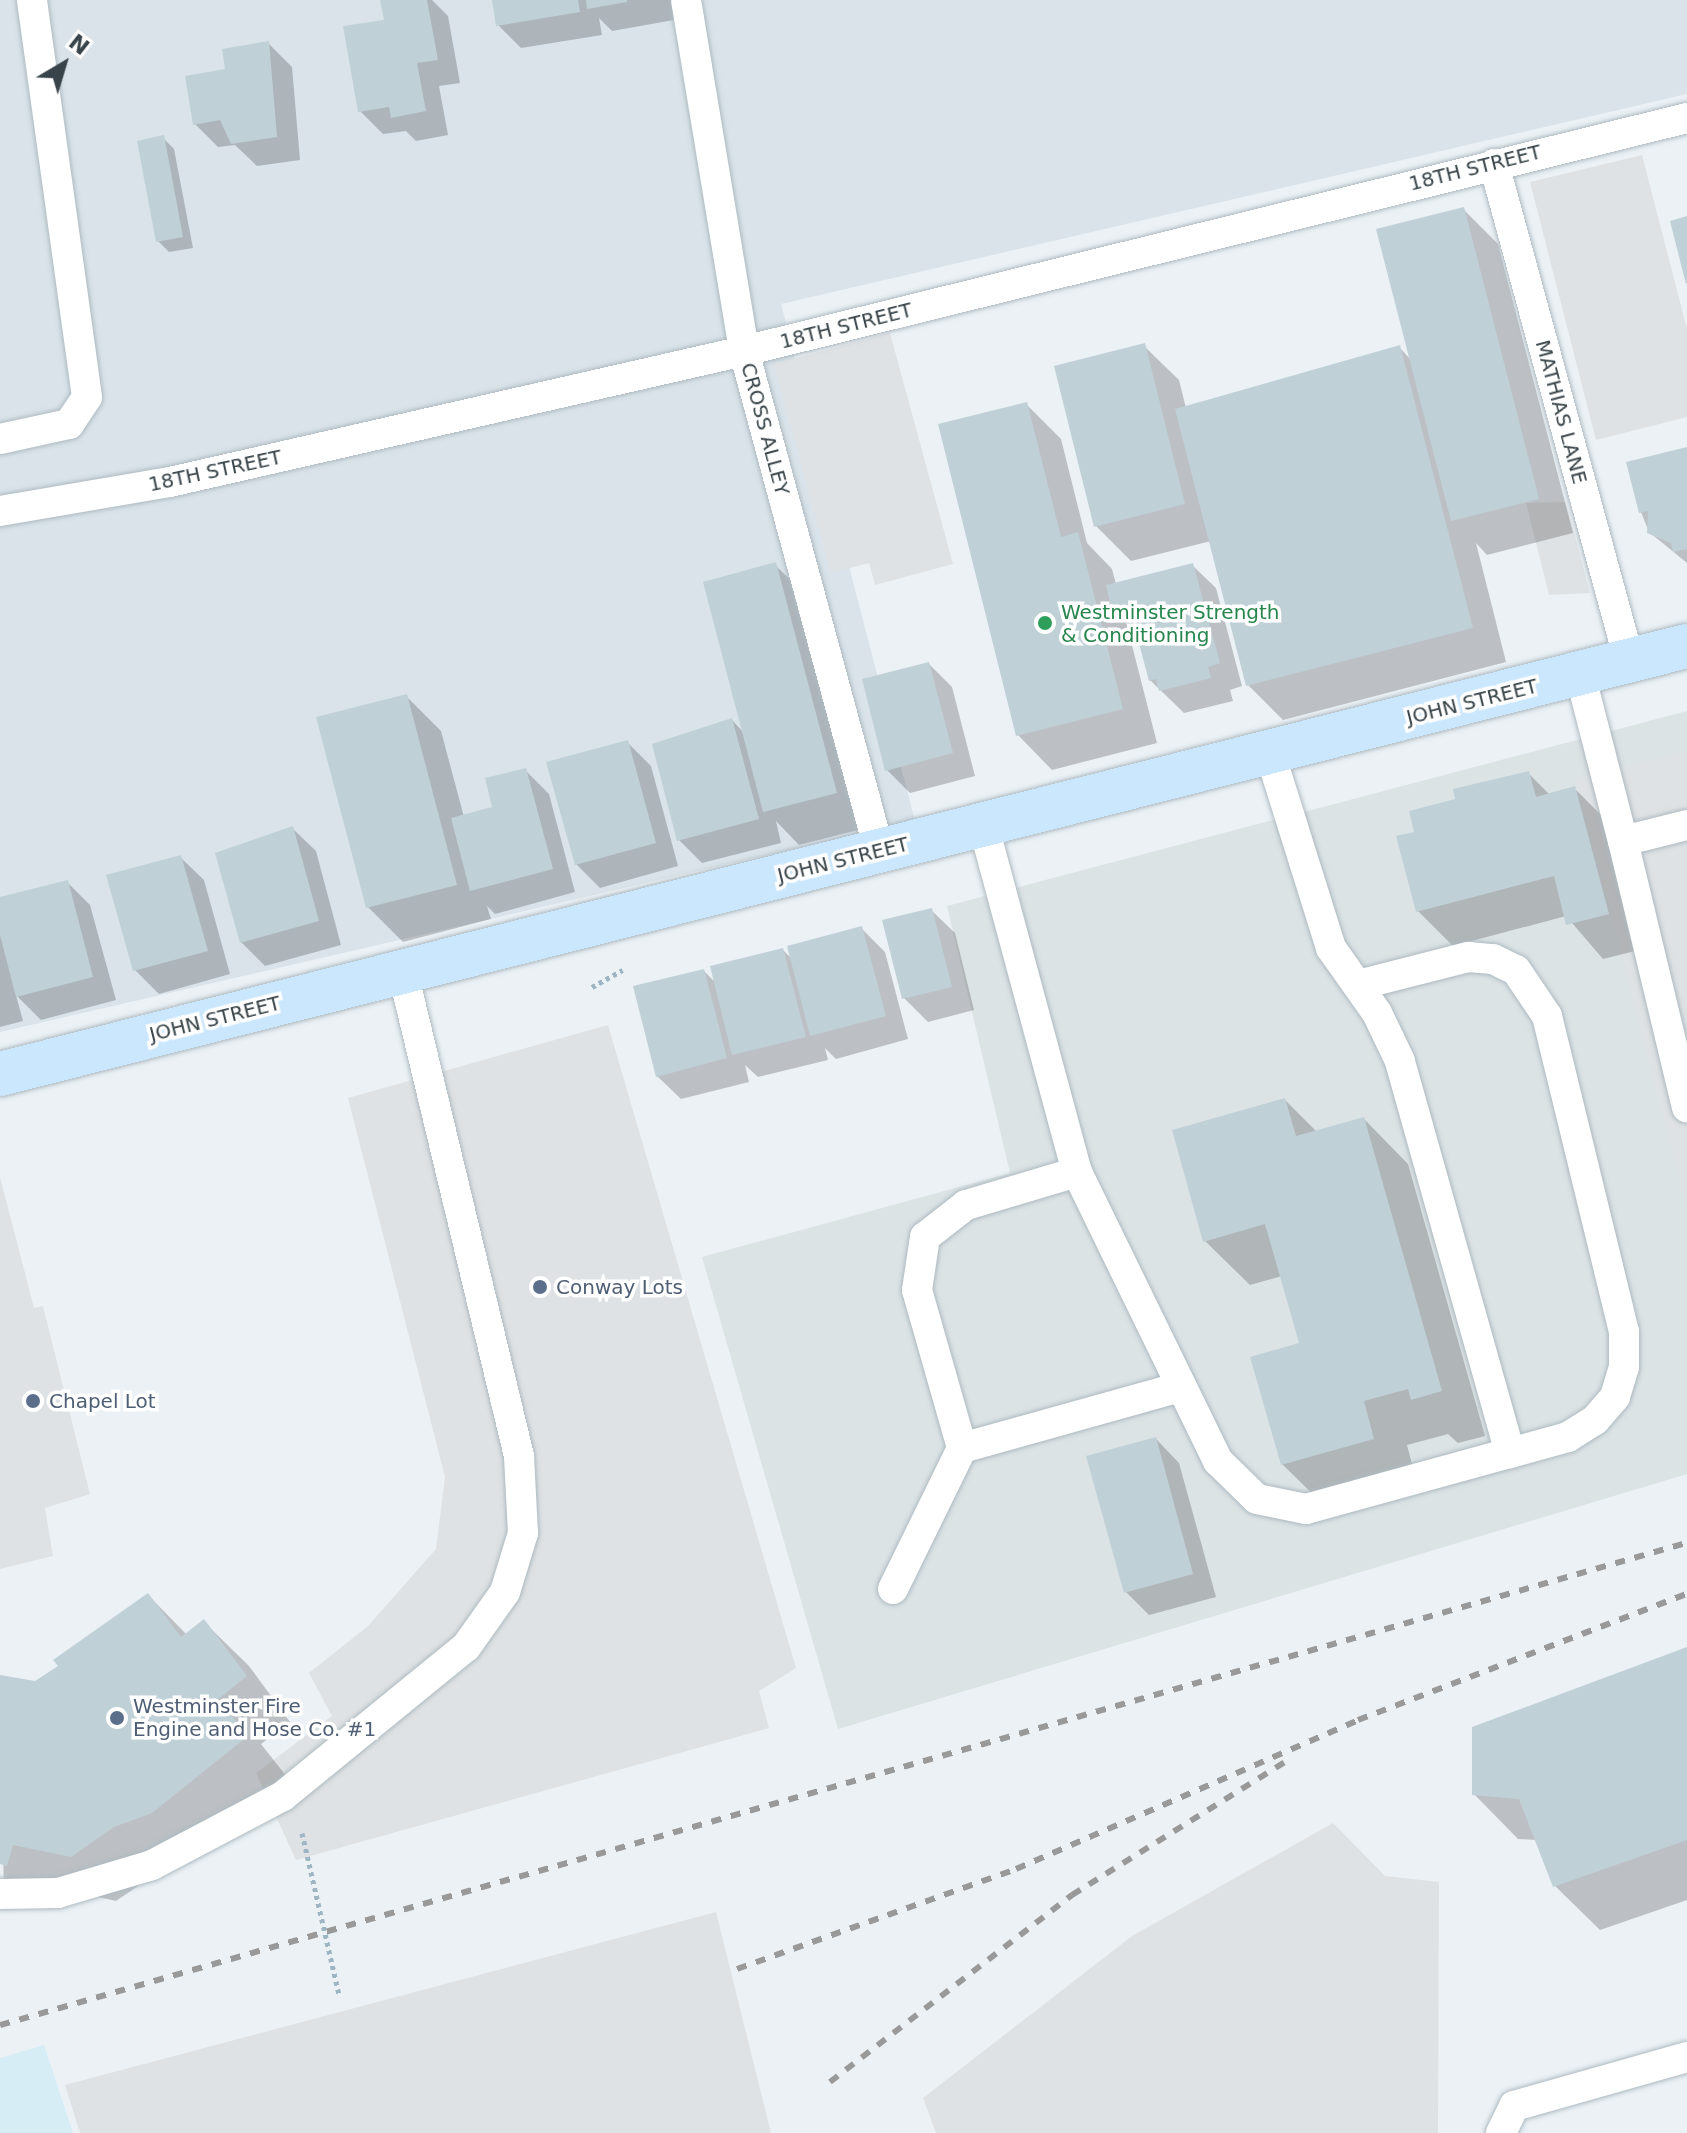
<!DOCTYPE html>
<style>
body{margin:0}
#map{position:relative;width:1687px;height:2133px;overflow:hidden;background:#ebf1f5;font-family:"DejaVu Sans",sans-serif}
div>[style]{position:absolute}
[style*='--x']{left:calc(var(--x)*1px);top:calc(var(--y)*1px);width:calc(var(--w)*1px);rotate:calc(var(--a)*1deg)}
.residential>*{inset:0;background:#d9e3e9}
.commercial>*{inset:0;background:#d6edf6}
.industrial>*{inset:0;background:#dce3e5}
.parking>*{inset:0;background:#dfe2e4}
.shadow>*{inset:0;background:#0003}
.building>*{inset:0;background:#c0d0d7}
.path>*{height:5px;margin-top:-2.5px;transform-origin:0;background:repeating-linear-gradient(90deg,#9eb6c3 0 4px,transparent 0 8px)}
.roads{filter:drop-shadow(0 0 2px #adbac1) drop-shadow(0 0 2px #adbac1)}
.lane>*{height:30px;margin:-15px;padding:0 15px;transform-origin:15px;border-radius:15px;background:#fff}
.secondary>*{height:44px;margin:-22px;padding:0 22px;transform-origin:22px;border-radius:22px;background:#cbe7fe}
.rail>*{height:6px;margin-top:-3px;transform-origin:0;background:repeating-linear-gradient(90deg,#999 0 10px,transparent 0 20px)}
.dots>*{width:22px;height:22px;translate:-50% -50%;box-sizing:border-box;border:4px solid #fff;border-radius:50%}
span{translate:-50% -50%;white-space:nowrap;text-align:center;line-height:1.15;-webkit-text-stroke:7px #fff;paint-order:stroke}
.street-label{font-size:20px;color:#384449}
.leisure-label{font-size:20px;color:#27864d}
.left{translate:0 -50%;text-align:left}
.service-label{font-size:20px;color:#4e5e75}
.north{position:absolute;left:24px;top:24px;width:80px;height:80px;-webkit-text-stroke:6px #fff;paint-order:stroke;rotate:38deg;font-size:22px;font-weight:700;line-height:32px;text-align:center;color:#384449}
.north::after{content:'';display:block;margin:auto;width:28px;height:36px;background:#384449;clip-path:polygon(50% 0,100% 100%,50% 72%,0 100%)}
</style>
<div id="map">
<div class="residential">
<div style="clip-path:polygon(0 0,1687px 0,1687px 94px,781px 304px,915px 821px,0 1032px)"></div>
</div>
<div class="commercial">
<div style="clip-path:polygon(44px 2045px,73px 2133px,0 2133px,0 2058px)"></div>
</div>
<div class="industrial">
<div style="clip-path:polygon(1687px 711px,1687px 1474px,838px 1729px,702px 1257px,1010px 1173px,947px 906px)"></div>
</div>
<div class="parking">
<div style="clip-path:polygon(1642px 155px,1687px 329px,1687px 417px,1596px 440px,1530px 182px)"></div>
<div style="clip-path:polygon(890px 333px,953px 564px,875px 585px,869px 563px,831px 573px,774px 364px)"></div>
<div style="clip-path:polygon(1566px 502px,1590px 593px,1549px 595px,1526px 503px)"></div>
<div style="clip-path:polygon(1687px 751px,1687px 1207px,1576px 779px)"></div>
<div style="clip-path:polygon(608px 1025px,796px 1668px,759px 1691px,769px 1728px,296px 1860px,256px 1773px,332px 1716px,309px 1673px,368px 1626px,436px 1549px,445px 1477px,348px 1098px)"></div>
<div style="clip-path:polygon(0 1177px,34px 1308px,43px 1306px,90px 1494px,45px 1508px,53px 1556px,0 1569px)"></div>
<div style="clip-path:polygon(1333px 1823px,1385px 1876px,1439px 1882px,1438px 2133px,936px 2133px,923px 2098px,1132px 1936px)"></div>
<div style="clip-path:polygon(716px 1912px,771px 2133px,80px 2133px,65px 2085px)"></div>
</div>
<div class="shadow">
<div style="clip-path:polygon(382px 0,432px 0,448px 16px,460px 83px,439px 86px,448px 135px,416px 141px,406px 131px,383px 134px,360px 111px,386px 21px)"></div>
<div style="clip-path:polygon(494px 0,688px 0,691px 17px,612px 31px,599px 18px,602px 35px,521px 48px,498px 25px)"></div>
<div style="clip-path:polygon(268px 43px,292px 67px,300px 160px,257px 166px,235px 145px,218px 147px,195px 124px,228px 71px)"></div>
<div style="clip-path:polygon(163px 138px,174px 149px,193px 248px,169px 252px,158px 241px)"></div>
<div style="clip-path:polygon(1463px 209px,1498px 244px,1573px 533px,1487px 555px,1476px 543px,1506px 662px,1283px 720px,1248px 685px,1211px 541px,1131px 561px,1096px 526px,1144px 346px,1179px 380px,1186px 408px,1399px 347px,1411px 360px)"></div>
<div style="clip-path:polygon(1026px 404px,1061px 439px,1087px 543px,1112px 569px,1116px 584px,1192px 565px,1216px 588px,1242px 686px,1230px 690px,1233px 701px,1184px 713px,1150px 680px,1138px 634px,1126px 622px,1157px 743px,1052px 770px,1018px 735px)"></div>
<div style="clip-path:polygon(1687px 449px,1687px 563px,1649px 532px,1641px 512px)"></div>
<div style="clip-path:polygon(775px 565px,810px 599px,870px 827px,799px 845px,776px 821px,781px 843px,702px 863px,679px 840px,732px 720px,744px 733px)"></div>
<div style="clip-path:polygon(929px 664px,952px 687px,975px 776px,910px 793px,887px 770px)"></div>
<div style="clip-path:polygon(406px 696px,441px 731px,464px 817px,495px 809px,525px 770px,549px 794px,575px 892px,495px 914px,487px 906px,491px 919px,403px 942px,368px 907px)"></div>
<div style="clip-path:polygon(627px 742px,651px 766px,678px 866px,600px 888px,576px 864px)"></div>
<div style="clip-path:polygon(1528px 773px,1550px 795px,1575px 789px,1609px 823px,1643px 949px,1603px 959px,1566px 916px,1453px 946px,1418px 911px,1417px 833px,1458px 801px)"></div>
<div style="clip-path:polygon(292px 828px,316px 851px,341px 945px,265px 966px,241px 942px)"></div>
<div style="clip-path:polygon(180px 857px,204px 880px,230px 974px,159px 994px,135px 970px)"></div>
<div style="clip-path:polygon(67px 882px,90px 905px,116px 1000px,41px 1020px,16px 995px,23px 1021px,0 1027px,0 899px)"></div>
<div style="clip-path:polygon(931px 910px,955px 933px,974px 1010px,928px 1022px,904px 998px)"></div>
<div style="clip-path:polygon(861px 928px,885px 952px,908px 1039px,836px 1059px,825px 1048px,828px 1060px,758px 1077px,745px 1065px,749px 1082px,681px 1099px,657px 1076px,704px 971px,717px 984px,783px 950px,792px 959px)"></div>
<div style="clip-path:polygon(1285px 1100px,1317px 1132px,1364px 1119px,1408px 1164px,1485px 1436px,1458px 1443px,1448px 1434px,1407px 1445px,1417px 1483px,1327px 1508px,1282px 1464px,1301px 1344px,1282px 1276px,1250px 1285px,1205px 1241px)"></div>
<div style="clip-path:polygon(1156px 1439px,1179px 1463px,1216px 1597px,1149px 1615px,1126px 1592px)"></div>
<div style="clip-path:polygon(148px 1595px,187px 1635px,204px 1622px,249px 1666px,290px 1722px,261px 1744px,291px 1782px,116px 1901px,58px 1888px,51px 1909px,4px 1899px,0 1677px,36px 1684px)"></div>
<div style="clip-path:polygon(1687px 1649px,1687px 1900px,1600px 1930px,1555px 1886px,1537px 1840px,1518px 1839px,1474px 1794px,1474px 1728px)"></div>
</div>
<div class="building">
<div style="clip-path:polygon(380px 0,427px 0,438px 60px,417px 63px,426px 111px,391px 118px,389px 107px,358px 112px,343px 26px,384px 20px)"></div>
<div style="clip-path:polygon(492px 0,578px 0,580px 12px,496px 26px)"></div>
<div style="clip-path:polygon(586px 0,627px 0,627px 2px,587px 9px)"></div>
<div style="clip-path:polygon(269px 41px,277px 137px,231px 144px,220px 120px,193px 125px,185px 76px,225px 69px,222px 49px)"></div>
<div style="clip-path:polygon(164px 135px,183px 237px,156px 242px,137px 141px)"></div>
<div style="clip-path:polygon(1464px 207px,1539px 499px,1451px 521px,1376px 229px)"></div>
<div style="clip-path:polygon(1687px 216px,1687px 283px,1686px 284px,1670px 221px)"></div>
<div style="clip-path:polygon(1145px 343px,1185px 504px,1094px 527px,1054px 366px)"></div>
<div style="clip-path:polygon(1400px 345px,1473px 628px,1246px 686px,1175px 409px)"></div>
<div style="clip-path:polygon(1027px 402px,1061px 537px,1078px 532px,1123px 709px,1016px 736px,938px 424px)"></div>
<div style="clip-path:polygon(1687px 447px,1687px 549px,1673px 552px,1671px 543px,1647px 533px,1648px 511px,1639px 513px,1626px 462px)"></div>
<div style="clip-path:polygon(776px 562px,837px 793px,763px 812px,703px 582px)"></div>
<div style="clip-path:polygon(1193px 563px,1220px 663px,1208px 667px,1211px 678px,1159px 691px,1156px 679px,1149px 681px,1129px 606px,1112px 611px,1106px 585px)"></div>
<div style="clip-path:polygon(929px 662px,953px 753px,885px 771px,862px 679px)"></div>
<div style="clip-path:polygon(407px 694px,457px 885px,366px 908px,316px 717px)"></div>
<div style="clip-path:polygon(732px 718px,759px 819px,677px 841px,652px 744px)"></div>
<div style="clip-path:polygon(628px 740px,656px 843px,575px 865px,546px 762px)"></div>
<div style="clip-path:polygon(526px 768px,553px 869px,470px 891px,451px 818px,492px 807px,485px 778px)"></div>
<div style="clip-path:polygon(1529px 771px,1536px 797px,1575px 786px,1609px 914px,1566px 925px,1554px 876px,1416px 912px,1396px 836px,1414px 832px,1409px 811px,1455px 799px,1453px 789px)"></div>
<div style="clip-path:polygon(293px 826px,319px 921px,240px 943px,215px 853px)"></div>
<div style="clip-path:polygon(181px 855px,208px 951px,133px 971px,106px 875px)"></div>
<div style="clip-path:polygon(68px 880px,93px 977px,16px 997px,0 935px,0 897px)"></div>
<div style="clip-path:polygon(932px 908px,952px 987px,902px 999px,882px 920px)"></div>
<div style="clip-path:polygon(862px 926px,886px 1016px,810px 1036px,787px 946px)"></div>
<div style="clip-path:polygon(783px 948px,806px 1037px,732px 1055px,710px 966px)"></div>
<div style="clip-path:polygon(704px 969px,727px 1058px,656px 1077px,633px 986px)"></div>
<div style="clip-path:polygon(1285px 1098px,1296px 1136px,1364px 1117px,1442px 1391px,1411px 1400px,1408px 1389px,1364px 1401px,1374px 1439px,1281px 1465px,1250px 1357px,1299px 1343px,1265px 1224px,1203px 1242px,1172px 1130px)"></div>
<div style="clip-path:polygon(1156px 1437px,1193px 1574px,1124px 1593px,1086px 1456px)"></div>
<div style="clip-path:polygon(148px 1593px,181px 1637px,204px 1619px,247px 1676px,218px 1699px,248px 1736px,152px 1813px,114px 1827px,71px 1857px,13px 1845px,7px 1866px,0 1864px,0 1675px,35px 1681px,58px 1666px,53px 1660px)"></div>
<div style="clip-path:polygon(1687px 1647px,1687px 1840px,1553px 1887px,1519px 1799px,1472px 1795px,1472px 1727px)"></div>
</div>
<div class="path">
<div style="--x:592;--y:987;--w:35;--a:-29"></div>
<div style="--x:302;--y:1833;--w:166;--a:77.1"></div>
</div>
<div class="roads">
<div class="lane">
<div style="--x:686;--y:0;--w:356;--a:80.6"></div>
<div style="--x:744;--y:351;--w:517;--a:74.86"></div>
<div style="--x:1494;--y:164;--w:514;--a:74.77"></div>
<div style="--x:0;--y:439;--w:71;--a:-12.3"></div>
<div style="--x:69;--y:424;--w:32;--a:-56"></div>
<div style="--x:87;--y:397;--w:401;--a:-97.9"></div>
<div style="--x:0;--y:511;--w:172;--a:-9.7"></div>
<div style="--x:170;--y:482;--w:589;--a:-12.86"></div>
<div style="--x:744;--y:351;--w:971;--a:-13.88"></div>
<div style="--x:1580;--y:674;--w:172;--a:75.6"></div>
<div style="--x:1623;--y:841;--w:66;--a:-14"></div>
<div style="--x:983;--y:824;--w:360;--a:74.9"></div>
<div style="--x:1077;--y:1172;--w:322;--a:64"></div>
<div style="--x:1218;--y:1461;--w:54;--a:44.3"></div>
<div style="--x:1257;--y:1499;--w:50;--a:11.5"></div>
<div style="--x:1306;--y:1509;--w:212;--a:-15.4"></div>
<div style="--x:1510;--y:1453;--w:407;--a:-105.7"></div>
<div style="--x:1400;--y:1061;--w:53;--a:-115.6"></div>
<div style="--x:1377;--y:1013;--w:80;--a:-125.3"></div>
<div style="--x:1331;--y:948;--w:204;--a:-107.4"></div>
<div style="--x:1623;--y:841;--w:274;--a:76.5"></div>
<div style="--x:1358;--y:985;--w:114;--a:-14.3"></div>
<div style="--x:1468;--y:957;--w:25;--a:5"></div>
<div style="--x:1493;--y:959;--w:25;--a:26"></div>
<div style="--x:1516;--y:970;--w:55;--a:56"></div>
<div style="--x:1547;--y:1016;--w:324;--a:76.3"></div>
<div style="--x:1624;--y:1331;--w:36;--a:90"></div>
<div style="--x:1624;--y:1367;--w:31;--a:107"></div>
<div style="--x:1615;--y:1397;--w:30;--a:131"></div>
<div style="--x:1595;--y:1420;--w:32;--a:148"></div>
<div style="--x:1568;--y:1437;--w:60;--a:164.6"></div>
<div style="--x:962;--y:1448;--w:227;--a:-15.6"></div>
<div style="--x:893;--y:1589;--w:157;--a:-63.9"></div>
<div style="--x:962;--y:1448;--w:164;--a:-105.9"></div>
<div style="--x:917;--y:1290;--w:54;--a:-81.4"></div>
<div style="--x:925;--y:1237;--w:52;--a:-38"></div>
<div style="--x:966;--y:1205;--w:116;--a:-16.6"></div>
<div style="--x:0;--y:1894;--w:58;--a:-1"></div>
<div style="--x:58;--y:1893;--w:98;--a:-16.6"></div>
<div style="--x:152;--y:1865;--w:148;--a:-27.8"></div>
<div style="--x:283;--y:1796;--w:236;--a:-39.2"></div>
<div style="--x:466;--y:1647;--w:67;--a:-54.7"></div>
<div style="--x:505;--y:1592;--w:62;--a:-73"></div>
<div style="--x:523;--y:1533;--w:77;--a:-93"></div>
<div style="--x:519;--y:1456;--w:499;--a:-103.5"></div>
<div style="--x:1501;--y:2133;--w:30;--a:-64"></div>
<div style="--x:1514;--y:2106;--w:180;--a:-15.8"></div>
</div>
<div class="secondary">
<div style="--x:0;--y:1074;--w:1740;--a:-14.24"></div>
</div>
</div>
<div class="rail">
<div style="--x:737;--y:1969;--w:296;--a:-19.7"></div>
<div style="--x:1016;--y:1869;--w:373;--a:-23.5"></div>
<div style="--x:1358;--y:1720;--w:352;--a:-21"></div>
<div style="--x:0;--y:2025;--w:1755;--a:-15.95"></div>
<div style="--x:830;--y:2082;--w:306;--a:-37.7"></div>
<div style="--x:1072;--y:1895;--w:251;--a:-32"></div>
</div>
<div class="dots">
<div style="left:1045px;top:623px;background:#2e9e5b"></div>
<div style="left:540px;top:1287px;background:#5c6f8a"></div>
<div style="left:33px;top:1401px;background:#5c6f8a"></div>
<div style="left:117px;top:1718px;background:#5c6f8a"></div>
</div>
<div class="street-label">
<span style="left:1475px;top:168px;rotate:-14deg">18TH STREET</span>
<span style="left:846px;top:326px;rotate:-14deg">18TH STREET</span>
<span style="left:1561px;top:412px;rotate:75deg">MATHIAS LANE</span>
<span style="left:765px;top:429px;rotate:75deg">CROSS ALLEY</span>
<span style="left:215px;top:471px;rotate:-12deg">18TH STREET</span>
<span style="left:1472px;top:702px;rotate:-14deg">JOHN STREET</span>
<span style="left:843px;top:860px;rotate:-14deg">JOHN STREET</span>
<span style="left:215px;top:1019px;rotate:-14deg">JOHN STREET</span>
</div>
<div class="leisure-label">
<span class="left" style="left:1061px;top:624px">Westminster Strength<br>&amp; Conditioning</span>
</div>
<div class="service-label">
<span class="left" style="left:556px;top:1287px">Conway Lots</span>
<span class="left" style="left:49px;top:1401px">Chapel Lot</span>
<span class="left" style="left:133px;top:1718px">Westminster Fire<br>Engine and Hose Co. #1</span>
</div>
<div class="north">N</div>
</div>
